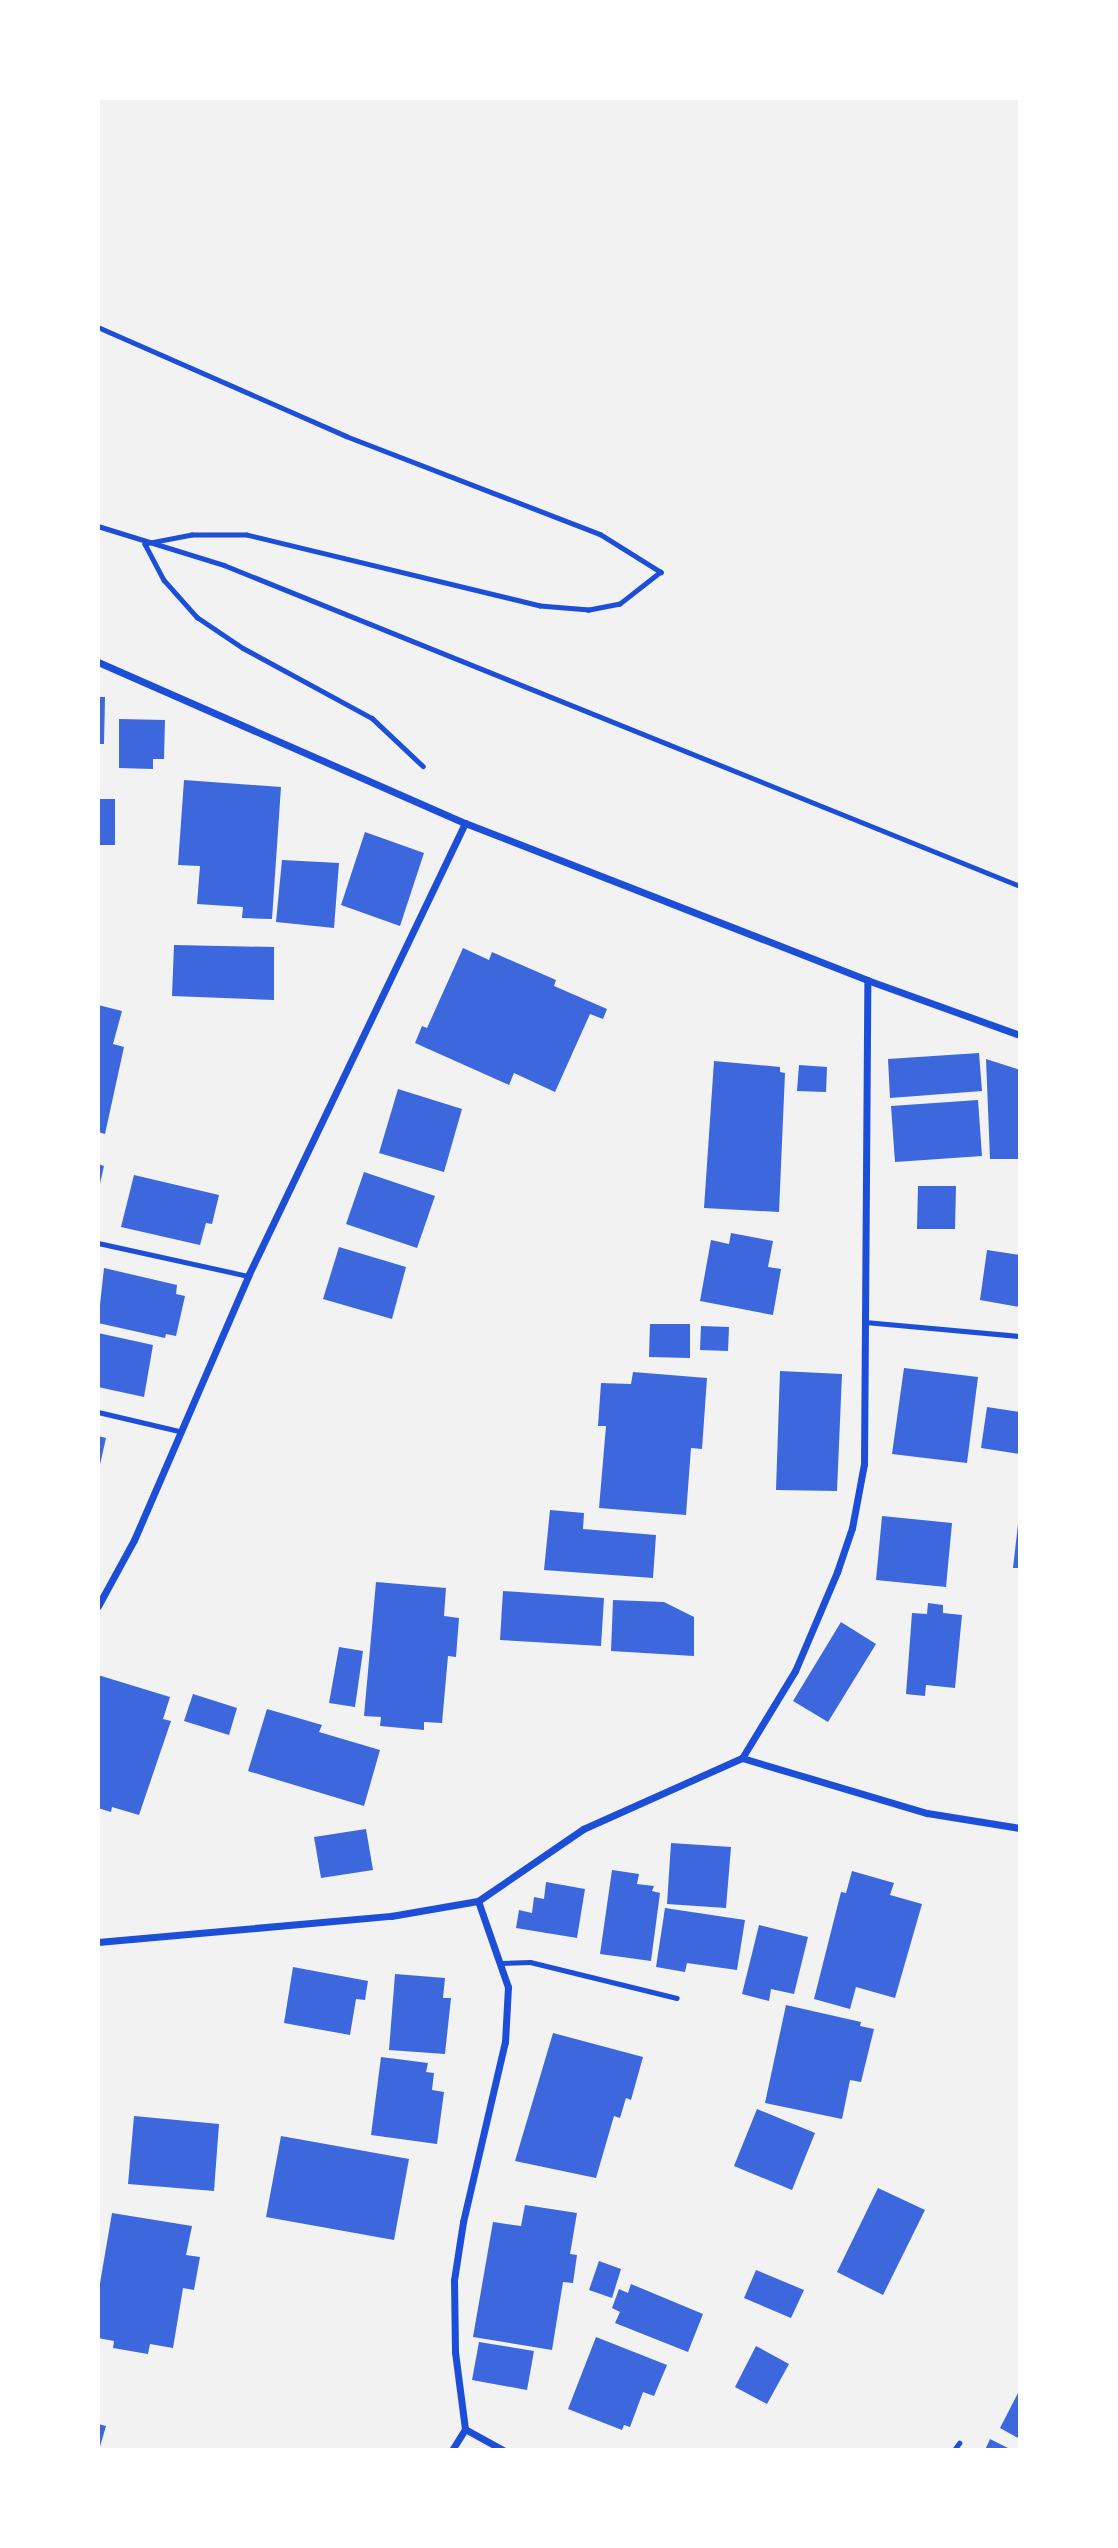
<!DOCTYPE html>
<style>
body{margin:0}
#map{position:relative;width:1118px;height:2548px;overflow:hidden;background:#f2f2f2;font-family:"Work Sans",sans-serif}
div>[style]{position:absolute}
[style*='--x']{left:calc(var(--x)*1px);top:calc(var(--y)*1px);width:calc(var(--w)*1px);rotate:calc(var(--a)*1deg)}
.building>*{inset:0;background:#3d67dc}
.path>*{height:4.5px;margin:-2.25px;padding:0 2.25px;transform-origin:2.25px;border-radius:2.25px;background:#1d4ed8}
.service>*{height:5px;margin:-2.5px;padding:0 2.5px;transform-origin:2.5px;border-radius:2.5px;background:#1d4ed8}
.minor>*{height:7px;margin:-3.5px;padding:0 3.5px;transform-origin:3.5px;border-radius:3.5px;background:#1d4ed8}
span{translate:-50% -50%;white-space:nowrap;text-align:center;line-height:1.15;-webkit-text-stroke:7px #fff;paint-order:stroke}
.frame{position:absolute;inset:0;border:100px solid #fff;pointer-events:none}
</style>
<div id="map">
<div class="building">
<div style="clip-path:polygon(98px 697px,105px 697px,104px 744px,98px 744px)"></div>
<div style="clip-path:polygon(119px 719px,165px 720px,164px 759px,153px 759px,153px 769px,119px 768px)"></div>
<div style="clip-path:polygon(184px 780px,281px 787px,272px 919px,242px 918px,243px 907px,197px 904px,200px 866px,178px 865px)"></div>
<div style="clip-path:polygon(98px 799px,115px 799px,115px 845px,98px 845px)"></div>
<div style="clip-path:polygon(365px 832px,424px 853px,400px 926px,341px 905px)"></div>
<div style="clip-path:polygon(282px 860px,339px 863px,334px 928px,276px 922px)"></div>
<div style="clip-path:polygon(174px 945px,274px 947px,274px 1000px,172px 996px)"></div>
<div style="clip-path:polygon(463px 948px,489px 960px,492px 952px,556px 980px,554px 986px,607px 1009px,603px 1019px,590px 1014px,555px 1092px,514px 1073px,509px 1085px,415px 1043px,422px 1026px,427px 1028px)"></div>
<div style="clip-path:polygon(98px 1005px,122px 1011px,113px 1044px,124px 1047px,105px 1134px,98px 1132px)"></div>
<div style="clip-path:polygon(979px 1053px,982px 1091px,890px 1098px,888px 1059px)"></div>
<div style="clip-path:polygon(986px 1059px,1020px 1070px,1020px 1159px,990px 1159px)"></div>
<div style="clip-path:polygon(714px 1061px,780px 1067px,780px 1072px,785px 1073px,779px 1212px,704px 1208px)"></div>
<div style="clip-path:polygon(799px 1065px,827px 1067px,826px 1092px,797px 1091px)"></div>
<div style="clip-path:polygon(398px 1089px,462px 1109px,444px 1172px,379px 1153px)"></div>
<div style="clip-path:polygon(978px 1100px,982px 1156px,895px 1162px,891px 1106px)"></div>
<div style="clip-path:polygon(98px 1164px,104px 1166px,99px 1188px,98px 1188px)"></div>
<div style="clip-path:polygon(364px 1172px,435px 1196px,417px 1248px,346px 1224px)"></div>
<div style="clip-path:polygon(134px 1175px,219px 1195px,212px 1224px,206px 1223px,200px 1245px,121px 1227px)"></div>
<div style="clip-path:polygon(918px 1186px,956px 1186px,955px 1229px,917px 1229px)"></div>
<div style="clip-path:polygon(731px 1233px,773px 1241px,768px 1267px,781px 1269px,773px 1315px,700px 1301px,711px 1240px,729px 1244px)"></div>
<div style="clip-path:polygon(339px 1247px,406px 1267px,392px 1319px,323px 1299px)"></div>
<div style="clip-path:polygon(987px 1250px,1020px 1255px,1020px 1307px,980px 1300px)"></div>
<div style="clip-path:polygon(104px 1268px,177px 1285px,176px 1294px,185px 1296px,176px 1336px,166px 1334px,165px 1338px,98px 1323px)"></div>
<div style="clip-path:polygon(650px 1324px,690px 1324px,690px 1358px,649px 1357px)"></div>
<div style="clip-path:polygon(701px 1326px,729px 1327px,728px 1351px,700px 1350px)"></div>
<div style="clip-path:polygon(98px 1333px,153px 1345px,144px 1397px,98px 1387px)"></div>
<div style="clip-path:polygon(904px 1368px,978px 1377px,967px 1463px,892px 1454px)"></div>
<div style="clip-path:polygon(780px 1371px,842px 1374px,837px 1491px,776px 1490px)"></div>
<div style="clip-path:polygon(633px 1372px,707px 1378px,702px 1449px,691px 1448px,686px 1515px,599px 1508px,606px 1426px,598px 1426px,601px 1383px,631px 1384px)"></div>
<div style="clip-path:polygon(987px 1407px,1020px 1412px,1020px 1454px,981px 1448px)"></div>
<div style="clip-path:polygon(98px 1436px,106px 1438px,99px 1469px,98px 1469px)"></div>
<div style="clip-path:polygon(550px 1510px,584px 1513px,583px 1529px,656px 1535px,653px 1578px,544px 1570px)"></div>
<div style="clip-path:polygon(882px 1516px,952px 1523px,946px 1587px,876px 1580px)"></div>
<div style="clip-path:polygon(1018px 1524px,1020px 1524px,1020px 1568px,1013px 1568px)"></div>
<div style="clip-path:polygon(376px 1582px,446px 1588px,444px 1616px,459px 1618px,456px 1657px,448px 1656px,442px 1723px,424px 1722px,424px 1730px,380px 1726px,381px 1717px,364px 1716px)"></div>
<div style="clip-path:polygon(503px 1591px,604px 1598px,601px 1646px,500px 1640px)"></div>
<div style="clip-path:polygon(613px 1600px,664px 1602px,694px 1617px,694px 1656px,611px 1651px)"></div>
<div style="clip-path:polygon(928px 1603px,943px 1605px,943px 1613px,962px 1615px,955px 1688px,926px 1685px,925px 1696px,906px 1694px,912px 1613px,927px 1614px)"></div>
<div style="clip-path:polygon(841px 1622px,876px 1644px,828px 1722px,793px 1701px)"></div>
<div style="clip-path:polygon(339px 1647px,363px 1651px,355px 1707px,329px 1703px)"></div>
<div style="clip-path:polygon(98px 1675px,170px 1697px,163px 1719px,171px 1721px,139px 1815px,112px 1807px,111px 1812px,98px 1808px)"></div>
<div style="clip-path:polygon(193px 1694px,237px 1708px,229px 1735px,184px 1721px)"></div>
<div style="clip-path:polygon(267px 1709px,322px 1725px,319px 1732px,380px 1750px,364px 1806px,248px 1771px)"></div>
<div style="clip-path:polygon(366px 1829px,373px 1870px,321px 1878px,314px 1837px)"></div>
<div style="clip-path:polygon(671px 1843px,731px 1847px,726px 1908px,667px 1904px)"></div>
<div style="clip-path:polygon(612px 1870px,639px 1874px,637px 1884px,654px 1886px,652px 1891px,660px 1893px,651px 1961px,600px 1954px)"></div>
<div style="clip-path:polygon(852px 1871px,894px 1883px,890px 1895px,922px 1904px,895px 1998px,856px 1987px,850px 2009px,814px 1999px,841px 1892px,846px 1893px)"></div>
<div style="clip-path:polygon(546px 1882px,585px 1889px,577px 1938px,516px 1928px,519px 1910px,532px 1913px,534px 1897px,544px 1899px)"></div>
<div style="clip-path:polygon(665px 1908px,745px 1920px,737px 1970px,687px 1963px,685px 1972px,656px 1967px)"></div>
<div style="clip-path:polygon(759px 1925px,808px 1937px,794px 1994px,771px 1989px,769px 2001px,742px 1994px)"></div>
<div style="clip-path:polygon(293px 1967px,368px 1981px,365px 2000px,356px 1999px,350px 2035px,284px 2023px)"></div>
<div style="clip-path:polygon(395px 1974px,445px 1978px,443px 1998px,451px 1998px,445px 2054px,389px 2050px)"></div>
<div style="clip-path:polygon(786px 2005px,861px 2022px,860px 2026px,874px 2029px,861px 2082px,850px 2080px,842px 2119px,765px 2103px)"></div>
<div style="clip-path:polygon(553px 2033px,643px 2057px,631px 2100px,626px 2098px,620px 2118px,614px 2116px,596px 2178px,515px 2161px)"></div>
<div style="clip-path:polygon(381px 2057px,428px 2063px,426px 2072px,434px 2073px,432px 2090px,444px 2092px,437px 2144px,371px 2135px)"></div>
<div style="clip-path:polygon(757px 2109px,815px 2133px,792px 2190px,734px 2166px)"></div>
<div style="clip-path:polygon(134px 2116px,219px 2124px,214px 2191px,128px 2184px)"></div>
<div style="clip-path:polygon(281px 2136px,409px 2159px,394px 2240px,266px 2217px)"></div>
<div style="clip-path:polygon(878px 2188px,925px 2210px,883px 2295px,837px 2272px)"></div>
<div style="clip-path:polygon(525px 2205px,577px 2213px,570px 2254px,577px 2255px,573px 2283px,563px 2282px,552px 2350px,473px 2337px,493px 2222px,521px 2226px)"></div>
<div style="clip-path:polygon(112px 2213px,192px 2226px,186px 2255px,200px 2257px,194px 2290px,183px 2288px,173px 2348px,150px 2344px,148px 2354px,113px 2348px,114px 2341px,98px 2338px,98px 2295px)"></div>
<div style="clip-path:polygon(599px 2261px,621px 2269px,612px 2298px,589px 2290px)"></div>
<div style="clip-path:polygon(756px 2270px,804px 2290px,791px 2318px,744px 2298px)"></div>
<div style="clip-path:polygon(631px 2284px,703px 2314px,688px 2352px,615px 2323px,620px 2312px,612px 2308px,619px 2289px,628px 2293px)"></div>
<div style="clip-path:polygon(596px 2337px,667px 2365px,654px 2396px,643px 2392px,630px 2427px,624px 2425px,622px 2430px,568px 2409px)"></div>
<div style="clip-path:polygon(479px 2342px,534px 2351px,527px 2390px,472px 2380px)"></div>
<div style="clip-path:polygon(756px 2346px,789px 2364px,767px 2404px,735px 2387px)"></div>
<div style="clip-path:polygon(1020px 2389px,1020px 2439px,1000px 2428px)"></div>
<div style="clip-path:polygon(98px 2424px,106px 2426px,99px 2450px,98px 2450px)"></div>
<div style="clip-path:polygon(990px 2439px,1012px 2450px,985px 2450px)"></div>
</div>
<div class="path">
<div style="--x:98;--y:327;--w:271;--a:23.7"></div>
<div style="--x:346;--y:436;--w:272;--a:21.1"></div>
<div style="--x:600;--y:534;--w:72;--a:31.9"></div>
<div style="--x:661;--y:572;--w:52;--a:142"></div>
<div style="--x:620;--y:604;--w:32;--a:169"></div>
<div style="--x:589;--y:610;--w:49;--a:-175.3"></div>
<div style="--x:540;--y:606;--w:301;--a:-166.4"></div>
<div style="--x:247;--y:535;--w:55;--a:180"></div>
<div style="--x:192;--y:535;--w:48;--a:169.2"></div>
<div style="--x:145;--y:544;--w:41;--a:62.2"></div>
<div style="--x:164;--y:580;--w:50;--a:48.3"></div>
<div style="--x:197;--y:617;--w:55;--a:34"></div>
<div style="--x:243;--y:648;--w:147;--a:28.5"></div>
<div style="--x:372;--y:718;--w:70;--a:43.3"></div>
<div style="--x:98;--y:526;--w:132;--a:17.2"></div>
<div style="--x:224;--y:565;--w:858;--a:21.96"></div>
</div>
<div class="service">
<div style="--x:98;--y:1243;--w:154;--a:12.4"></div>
<div style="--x:865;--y:1322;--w:156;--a:5.2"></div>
<div style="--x:98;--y:1412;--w:83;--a:13.2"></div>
<div style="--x:502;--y:1963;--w:28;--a:-2"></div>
<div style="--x:530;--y:1962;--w:151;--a:13.8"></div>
<div style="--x:954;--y:2450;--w:9;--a:-54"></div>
</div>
<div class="minor">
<div style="--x:98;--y:662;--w:401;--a:23.7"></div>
<div style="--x:465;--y:823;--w:432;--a:21.3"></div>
<div style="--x:867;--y:980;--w:163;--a:19.8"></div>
<div style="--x:98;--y:1606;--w:75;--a:-61.4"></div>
<div style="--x:134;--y:1540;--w:288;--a:-66.6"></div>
<div style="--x:248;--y:1276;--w:502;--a:-64.4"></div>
<div style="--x:742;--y:1758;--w:102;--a:-58.7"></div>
<div style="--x:795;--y:1671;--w:108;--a:-67"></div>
<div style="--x:837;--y:1572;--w:46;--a:-71.2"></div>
<div style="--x:852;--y:1528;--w:65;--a:-79.4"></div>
<div style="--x:864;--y:1464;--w:484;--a:-89.6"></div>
<div style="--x:98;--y:1942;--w:294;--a:-5.1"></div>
<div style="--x:391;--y:1916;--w:88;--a:-9.8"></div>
<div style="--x:452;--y:2450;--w:25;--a:-58"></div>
<div style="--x:503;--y:2450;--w:43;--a:-151.1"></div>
<div style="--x:465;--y:2429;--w:78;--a:-97.4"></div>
<div style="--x:455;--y:2352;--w:72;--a:-90.8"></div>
<div style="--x:454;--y:2280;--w:59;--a:-81.2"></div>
<div style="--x:463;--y:2222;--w:185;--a:-76.9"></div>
<div style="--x:505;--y:2042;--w:55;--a:-86.9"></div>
<div style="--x:508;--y:1987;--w:91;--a:-109.2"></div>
<div style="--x:478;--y:1901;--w:127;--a:-34.4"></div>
<div style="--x:583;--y:1829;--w:174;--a:-24.1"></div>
<div style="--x:742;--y:1758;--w:193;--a:16.6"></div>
<div style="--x:927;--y:1813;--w:94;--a:9.2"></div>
</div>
<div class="frame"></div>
</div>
